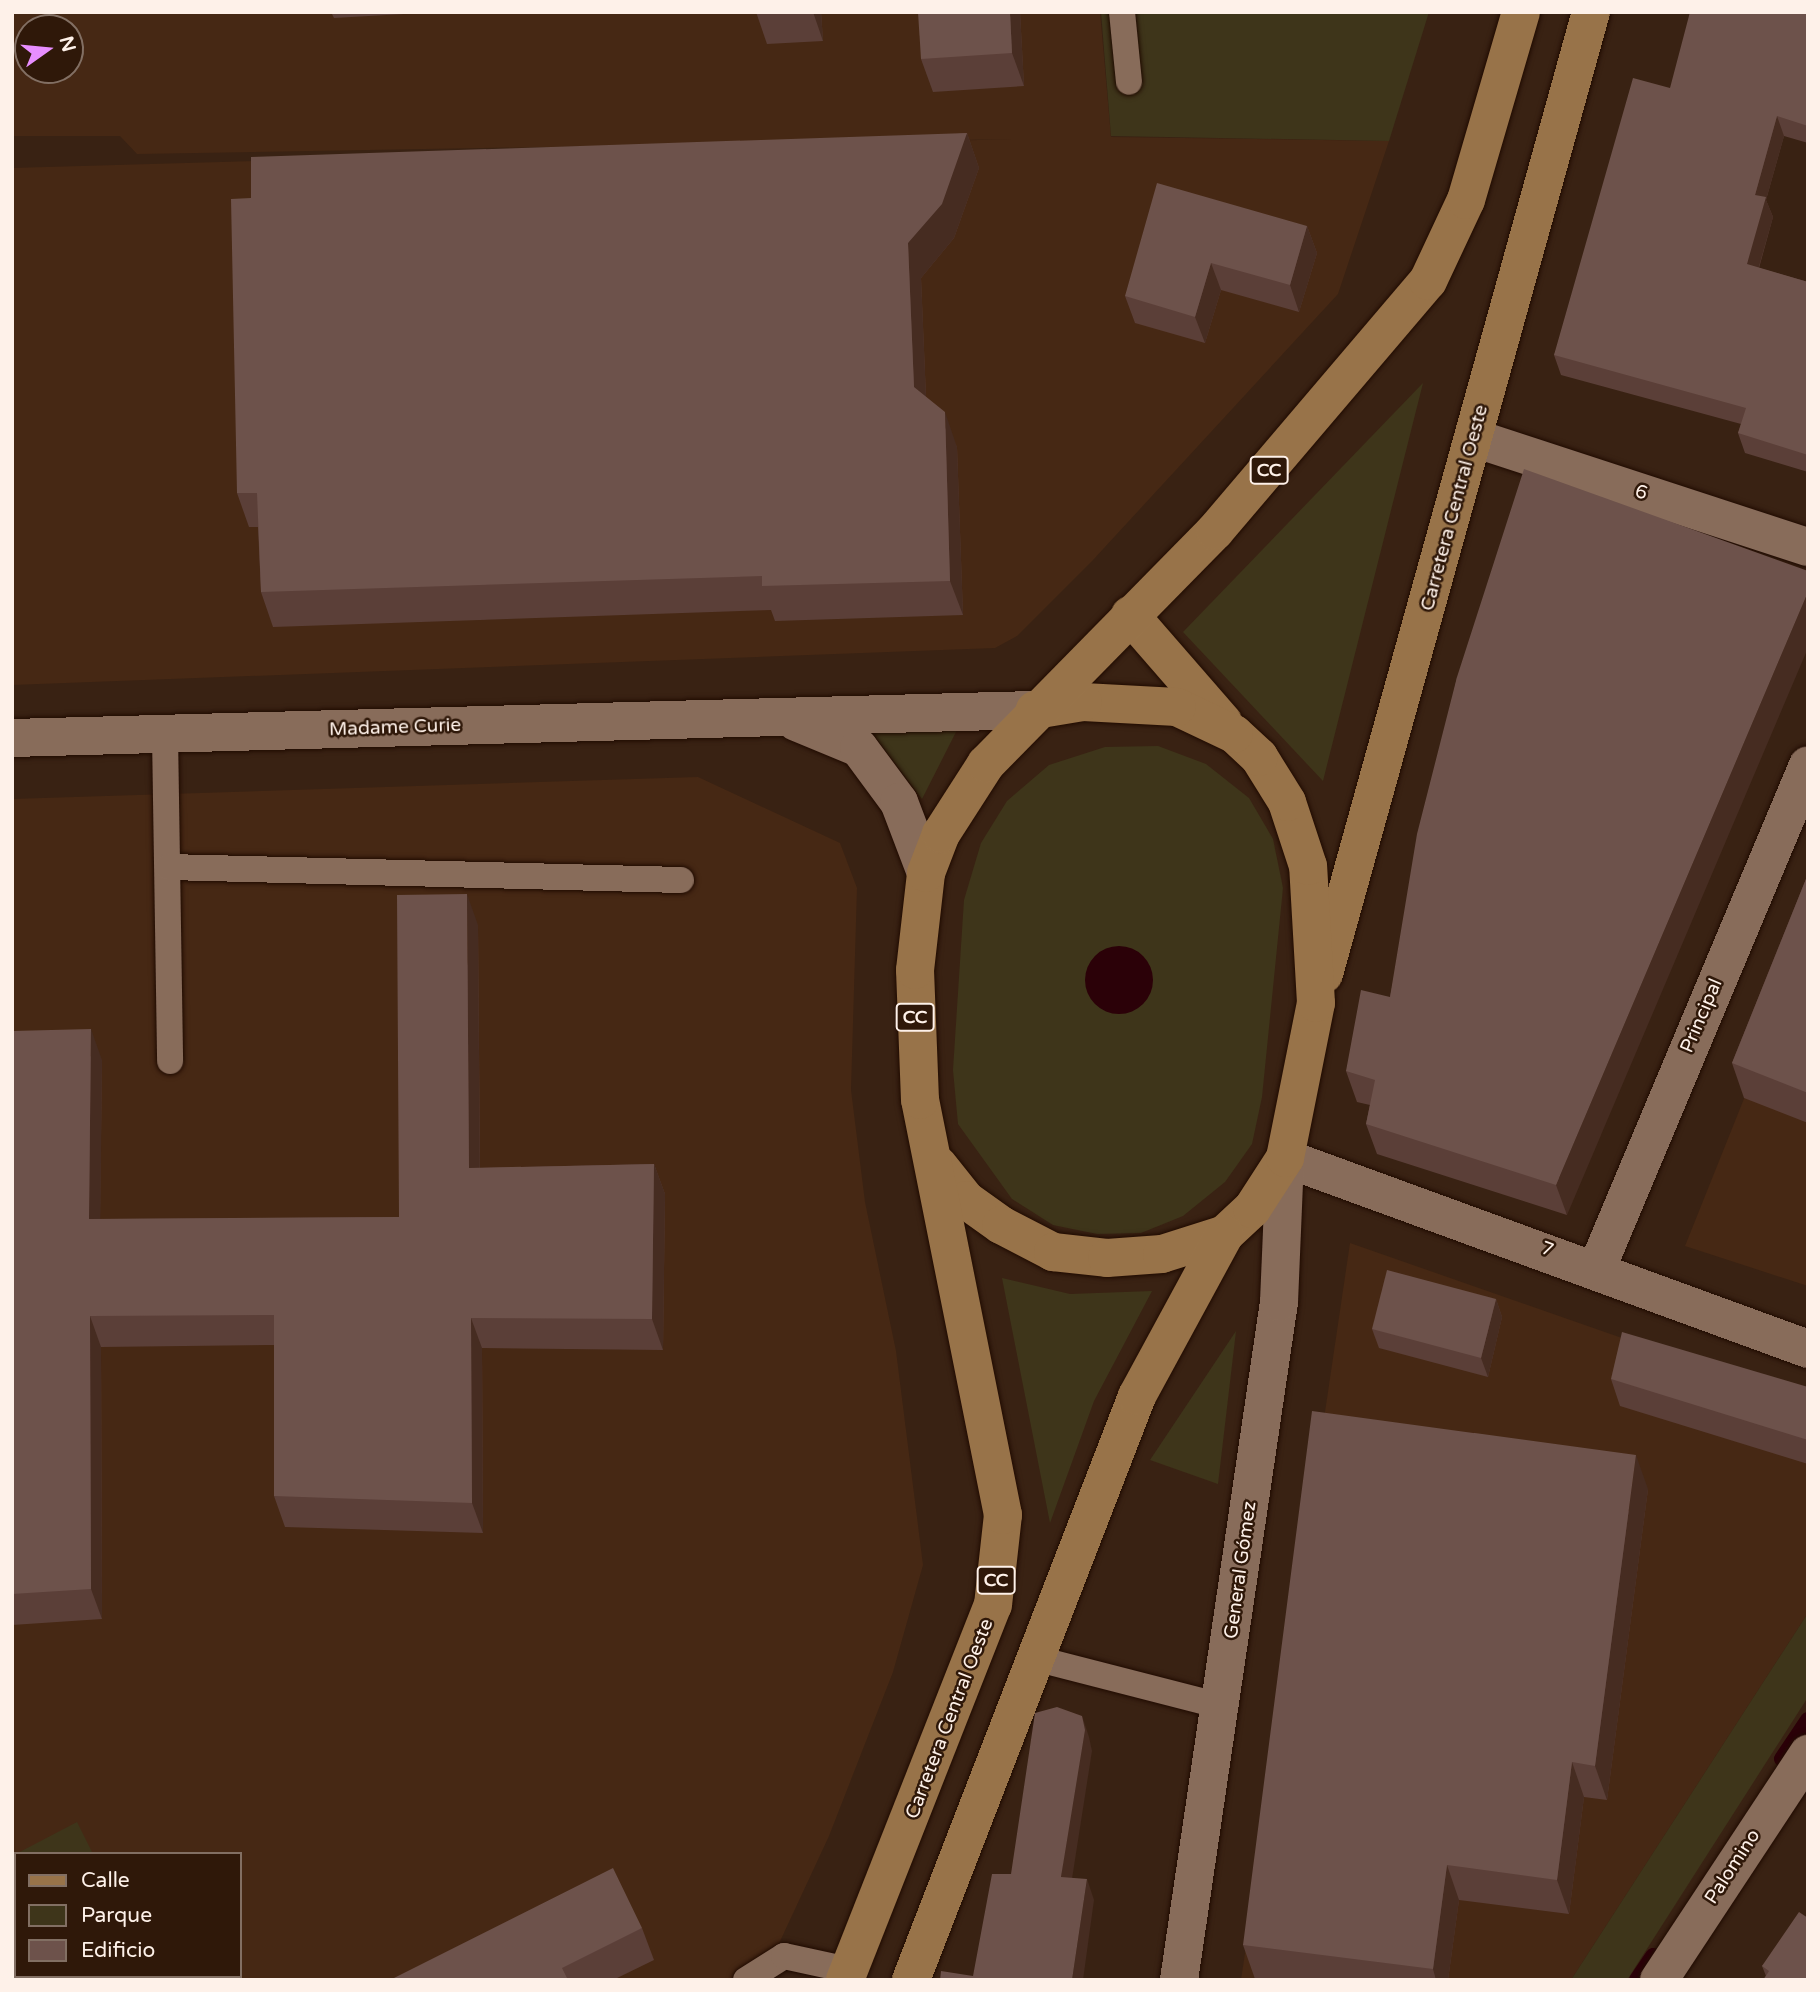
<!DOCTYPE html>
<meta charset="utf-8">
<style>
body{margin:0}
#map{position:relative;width:1820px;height:1992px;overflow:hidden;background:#392213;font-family:"Varela Round",sans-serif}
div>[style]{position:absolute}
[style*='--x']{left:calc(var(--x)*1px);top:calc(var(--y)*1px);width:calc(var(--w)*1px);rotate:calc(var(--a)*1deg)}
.built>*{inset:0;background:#462814}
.green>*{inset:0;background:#3e351a}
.water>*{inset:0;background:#2b0108}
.round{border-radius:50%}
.stream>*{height:16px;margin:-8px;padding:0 8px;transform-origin:8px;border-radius:8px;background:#2b0108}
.roads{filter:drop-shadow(0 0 2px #200b00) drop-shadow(0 0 2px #200b00)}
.service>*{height:26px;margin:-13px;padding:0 13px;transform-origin:13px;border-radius:13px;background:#886c5a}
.minor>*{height:38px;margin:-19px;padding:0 19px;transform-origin:19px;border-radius:19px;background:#886c5a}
.tertiary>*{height:38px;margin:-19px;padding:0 19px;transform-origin:19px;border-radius:19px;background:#886c5a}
.secondary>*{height:38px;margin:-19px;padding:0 19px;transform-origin:19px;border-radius:19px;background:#886c5a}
.primary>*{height:38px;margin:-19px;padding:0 19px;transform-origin:19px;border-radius:19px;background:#987349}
.wall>*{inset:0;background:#5b3f38}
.shaded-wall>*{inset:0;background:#462c21}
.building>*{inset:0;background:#6d524b}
span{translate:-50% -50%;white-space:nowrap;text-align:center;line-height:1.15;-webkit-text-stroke:5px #2f1809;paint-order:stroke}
.shield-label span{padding:2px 5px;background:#2f1809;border:2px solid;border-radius:5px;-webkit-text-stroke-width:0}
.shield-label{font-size:18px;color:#fef1e9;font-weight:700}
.street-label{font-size:19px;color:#fef1e9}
.frame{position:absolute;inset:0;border:14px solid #fef1e9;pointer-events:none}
.legend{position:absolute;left:14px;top:1852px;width:228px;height:126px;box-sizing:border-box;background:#2f1809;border:2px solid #826f63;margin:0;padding:9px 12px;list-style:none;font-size:21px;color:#fef1e9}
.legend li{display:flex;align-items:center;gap:14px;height:35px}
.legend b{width:35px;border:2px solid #826f63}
.north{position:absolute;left:14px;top:14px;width:70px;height:70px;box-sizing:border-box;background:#2f1809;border:2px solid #826f63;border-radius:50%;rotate:75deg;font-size:19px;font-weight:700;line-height:28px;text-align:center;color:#fef1e9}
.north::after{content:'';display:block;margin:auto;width:24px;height:32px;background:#e88eff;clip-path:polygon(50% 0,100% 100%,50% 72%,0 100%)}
</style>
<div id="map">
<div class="built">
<div style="clip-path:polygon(evenodd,12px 12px,1100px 12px,1111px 137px,1389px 141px,1338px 294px,1093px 560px,1017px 636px,995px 648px,12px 685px,12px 168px,1013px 139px,137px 154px,120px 136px,12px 136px,12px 12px,28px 28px,70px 28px,70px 70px,28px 70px,28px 28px)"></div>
<div style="clip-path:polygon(evenodd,698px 777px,840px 843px,857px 888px,851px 1090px,865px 1202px,896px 1351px,923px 1565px,893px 1672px,829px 1836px,762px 1980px,12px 1980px,12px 799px,698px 777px,16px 1854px,240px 1854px,240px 1976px,16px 1976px,16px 1854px)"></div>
<div style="clip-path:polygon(1808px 939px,1808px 1286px,1685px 1246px)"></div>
<div style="clip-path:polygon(1350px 1243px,1808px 1403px,1808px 1613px,1571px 1980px,1241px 1980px)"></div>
</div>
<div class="green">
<div style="clip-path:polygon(1101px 12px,1429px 12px,1389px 141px,1111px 136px)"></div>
<div style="clip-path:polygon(1423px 383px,1323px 781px,1183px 632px)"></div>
<div style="clip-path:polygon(870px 730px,957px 730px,922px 799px)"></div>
<div style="clip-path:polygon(1158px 746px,1206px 764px,1249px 798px,1273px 839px,1283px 888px,1262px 1097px,1252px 1144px,1225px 1182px,1183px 1216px,1141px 1233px,1097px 1234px,1053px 1225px,1012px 1199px,958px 1124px,953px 1070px,964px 900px,981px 843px,1007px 801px,1049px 765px,1105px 747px)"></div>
<div style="clip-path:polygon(1002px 1278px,1070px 1294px,1152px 1291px,1094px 1401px,1050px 1523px)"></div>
<div style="clip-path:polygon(1236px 1331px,1218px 1484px,1150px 1460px)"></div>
<div style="clip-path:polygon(1808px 1613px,1808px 1697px,1627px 1980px,1571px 1980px)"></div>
<div style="clip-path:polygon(77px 1822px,93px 1854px,16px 1854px,16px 1976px,56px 1976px,12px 1980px,12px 1856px)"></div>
</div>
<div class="water">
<div class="round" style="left:1085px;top:946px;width:68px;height:68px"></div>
</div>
<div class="stream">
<div style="--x:1782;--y:1759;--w:47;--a:-56.3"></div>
<div style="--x:1637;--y:1980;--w:29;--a:-56"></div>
</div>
<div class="roads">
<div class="service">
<div style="--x:1122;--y:12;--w:70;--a:84.3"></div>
<div style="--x:165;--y:735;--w:326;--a:89.1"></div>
<div style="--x:168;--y:867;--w:513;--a:1.45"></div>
<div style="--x:1038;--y:1659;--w:189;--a:14.4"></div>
<div style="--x:746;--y:1980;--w:45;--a:-32.3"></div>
<div style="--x:784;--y:1956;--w:66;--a:12.2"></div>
</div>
<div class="minor">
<div style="--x:1474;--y:438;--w:351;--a:18.1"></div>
<div style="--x:1597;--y:1268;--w:545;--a:-67.24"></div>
</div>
<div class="tertiary">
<div style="--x:1285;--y:1158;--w:557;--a:20.06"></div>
<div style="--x:1659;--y:1980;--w:271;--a:-56.6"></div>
</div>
<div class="secondary">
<div style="--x:796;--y:722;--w:68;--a:22.4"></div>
<div style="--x:859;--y:748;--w:67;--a:53.5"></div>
<div style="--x:899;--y:802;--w:76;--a:69.2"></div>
<div style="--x:12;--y:738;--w:1023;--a:-1.57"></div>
<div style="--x:1179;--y:1980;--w:685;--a:-81.61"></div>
<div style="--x:1279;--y:1302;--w:144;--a:-87.6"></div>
</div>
<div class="primary">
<div style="--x:1130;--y:615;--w:142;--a:49"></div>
<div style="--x:1324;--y:974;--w:998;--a:-74.49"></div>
<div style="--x:938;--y:1165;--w:45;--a:51.3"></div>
<div style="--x:966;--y:1200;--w:43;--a:35.5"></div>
<div style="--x:1001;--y:1225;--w:59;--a:27.4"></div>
<div style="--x:1053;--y:1252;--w:54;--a:6.3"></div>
<div style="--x:1107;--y:1258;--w:55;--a:-4.2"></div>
<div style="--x:1162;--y:1254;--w:66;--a:-17.6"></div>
<div style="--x:1225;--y:1234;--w:37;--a:-43"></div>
<div style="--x:1252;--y:1209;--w:61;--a:-57.1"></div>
<div style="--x:1285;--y:1158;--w:158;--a:-78.7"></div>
<div style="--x:1316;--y:1003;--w:137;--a:-93.3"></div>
<div style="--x:1308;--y:866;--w:67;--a:-108.2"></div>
<div style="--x:1287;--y:802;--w:53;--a:-121.9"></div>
<div style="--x:1259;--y:757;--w:34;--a:-137"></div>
<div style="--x:1234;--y:734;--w:63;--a:-154.7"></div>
<div style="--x:1177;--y:707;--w:94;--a:-177"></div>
<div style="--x:1083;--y:702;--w:49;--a:170.5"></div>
<div style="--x:845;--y:1980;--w:403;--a:-68.5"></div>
<div style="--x:993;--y:1605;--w:91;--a:-83.7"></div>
<div style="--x:1003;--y:1515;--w:423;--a:-101.3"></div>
<div style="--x:920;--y:1100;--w:130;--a:-92.2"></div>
<div style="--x:915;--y:970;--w:98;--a:-83.5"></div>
<div style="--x:926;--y:873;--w:42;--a:-69"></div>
<div style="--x:941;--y:834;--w:83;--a:-57.3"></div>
<div style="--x:986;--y:764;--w:327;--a:-45.5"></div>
<div style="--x:1215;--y:531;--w:328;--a:-49.6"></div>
<div style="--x:1428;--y:281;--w:89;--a:-64.9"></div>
<div style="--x:1466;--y:200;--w:196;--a:-73.7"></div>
<div style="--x:911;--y:1980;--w:626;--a:-68.84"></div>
<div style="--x:1137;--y:1396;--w:184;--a:-61.5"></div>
</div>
</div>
<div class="wall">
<div style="clip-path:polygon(331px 12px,439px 12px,334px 18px)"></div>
<div style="clip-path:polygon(756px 12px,821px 12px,823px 41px,767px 44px)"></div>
<div style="clip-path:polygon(1020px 12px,1024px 86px,933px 92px,921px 59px)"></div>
<div style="clip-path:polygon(1808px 12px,1808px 143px,1784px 136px,1766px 200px,1773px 217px,1759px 268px,1808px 282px,1808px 472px,1745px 453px,1738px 433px,1741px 424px,1561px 375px,1554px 355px,1670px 88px)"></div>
<div style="clip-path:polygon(967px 133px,979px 168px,954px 238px,921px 278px,926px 397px,957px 447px,963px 615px,775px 621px,771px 610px,273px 627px,261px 592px,258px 527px,249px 527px,237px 493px,251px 198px)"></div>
<div style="clip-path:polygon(1307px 226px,1317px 253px,1299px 312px,1221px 290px,1205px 343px,1135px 323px,1125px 296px)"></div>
<div style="clip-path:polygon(1457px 677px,1567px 1215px,1377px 1154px,1366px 1124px,1370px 1105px,1357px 1102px,1346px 1071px,1390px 997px)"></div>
<div style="clip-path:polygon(1808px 874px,1808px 1123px,1744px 1098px,1732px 1063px)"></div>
<div style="clip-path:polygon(478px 925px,480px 1168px,654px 1164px,665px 1194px,663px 1350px,482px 1348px,483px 1533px,285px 1527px,274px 1496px,274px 1345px,101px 1347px,102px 1619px,12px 1625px,12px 1031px,102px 1060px,100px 1219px,399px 1217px)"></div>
<div style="clip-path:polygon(1496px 1299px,1502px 1317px,1488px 1377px,1379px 1348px,1372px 1329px)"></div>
<div style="clip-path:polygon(1611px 1379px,1808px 1387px,1808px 1464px,1620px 1406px)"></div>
<div style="clip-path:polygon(1648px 1489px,1607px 1800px,1584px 1797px,1569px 1914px,1459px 1900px,1448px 1980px,1255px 1979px,1243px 1945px)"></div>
<div style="clip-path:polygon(1808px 1918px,1766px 1976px,1762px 1966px)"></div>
<div style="clip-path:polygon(642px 1928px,654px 1960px,613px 1980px,390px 1980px)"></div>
</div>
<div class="shaded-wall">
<div style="clip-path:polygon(813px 12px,821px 12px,823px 41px)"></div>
<div style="clip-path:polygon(1010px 12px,1020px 12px,1024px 86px,1012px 53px)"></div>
<div style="clip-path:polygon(1777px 116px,1784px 136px,1766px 200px,1773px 217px,1754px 284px,1747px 264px,1755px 195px)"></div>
<div style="clip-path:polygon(967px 133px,979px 168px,954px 238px,921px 278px,927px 421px,914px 387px,908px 243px)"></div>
<div style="clip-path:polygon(1307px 226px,1317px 253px,1299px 312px,1290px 285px)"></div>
<div style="clip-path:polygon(1211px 263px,1221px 290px,1205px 343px,1195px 317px)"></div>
<div style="clip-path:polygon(945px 412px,957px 447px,963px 615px,950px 581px)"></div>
<div style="clip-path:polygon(1808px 592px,1808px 648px,1567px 1215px,1556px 1185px)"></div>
<div style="clip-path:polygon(467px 894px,478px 925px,480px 1199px,469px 1168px)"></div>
<div style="clip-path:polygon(91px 1029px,102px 1060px,100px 1249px,89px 1219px)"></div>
<div style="clip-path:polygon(654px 1164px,665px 1194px,663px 1350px,652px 1319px)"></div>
<div style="clip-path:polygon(1496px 1299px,1502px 1317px,1488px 1377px,1481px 1358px)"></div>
<div style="clip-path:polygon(90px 1316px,101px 1347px,102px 1619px,91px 1589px)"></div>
<div style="clip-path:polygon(471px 1318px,482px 1348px,483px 1533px,472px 1503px)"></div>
<div style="clip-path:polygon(1636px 1455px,1648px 1489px,1607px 1800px,1595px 1766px)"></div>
<div style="clip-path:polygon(1082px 1716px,1089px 1737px,1092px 1751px,1069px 1898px,1061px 1877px)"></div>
<div style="clip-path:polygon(1572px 1762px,1584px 1797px,1569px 1914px,1557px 1880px)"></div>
<div style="clip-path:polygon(1447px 1865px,1459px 1900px,1448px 1980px,1436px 1980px,1433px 1969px)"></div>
<div style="clip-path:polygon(1087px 1879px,1094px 1900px,1083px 1980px,1072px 1980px)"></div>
</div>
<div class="building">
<div style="clip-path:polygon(918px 12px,1010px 12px,1012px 53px,921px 59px)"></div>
<div style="clip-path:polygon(1690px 12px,1808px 12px,1808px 126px,1777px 116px,1755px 195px,1766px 197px,1747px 264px,1808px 282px,1808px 455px,1738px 433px,1746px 408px,1554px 355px,1633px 78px,1670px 88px)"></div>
<div style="clip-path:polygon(967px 133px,942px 204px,908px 243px,914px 387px,945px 412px,950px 581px,762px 586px,762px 576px,261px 592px,257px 493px,237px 493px,231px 199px,251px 198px,251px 157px)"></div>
<div style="clip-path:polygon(1157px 183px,1307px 226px,1290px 285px,1211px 263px,1195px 317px,1125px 296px)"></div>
<div style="clip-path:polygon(1524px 469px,1808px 571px,1808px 592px,1556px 1185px,1366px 1124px,1375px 1080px,1346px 1071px,1361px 990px,1390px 997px,1417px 834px,1457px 677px)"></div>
<div style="clip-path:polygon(1808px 874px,1808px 1093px,1732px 1063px)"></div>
<div style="clip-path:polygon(467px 894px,469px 1168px,654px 1164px,652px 1319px,471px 1318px,472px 1503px,274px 1496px,274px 1315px,90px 1316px,91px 1589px,12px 1594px,12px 1031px,91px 1029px,89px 1219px,399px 1217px,397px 895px)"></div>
<div style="clip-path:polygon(1387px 1270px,1496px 1299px,1481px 1358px,1372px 1329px)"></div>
<div style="clip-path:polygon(1622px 1332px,1808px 1387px,1808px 1440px,1611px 1379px)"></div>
<div style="clip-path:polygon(1312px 1411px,1636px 1455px,1595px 1766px,1572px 1762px,1557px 1880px,1447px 1865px,1433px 1969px,1243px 1945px)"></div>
<div style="clip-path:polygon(1057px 1707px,1082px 1716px,1085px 1730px,1061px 1877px,1087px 1879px,1072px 1980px,940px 1980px,941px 1971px,973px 1976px,992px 1874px,1011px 1874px,1035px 1713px)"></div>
<div style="clip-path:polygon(613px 1868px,642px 1928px,562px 1968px,568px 1980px,390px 1980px)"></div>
<div style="clip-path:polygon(1799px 1912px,1808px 1918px,1808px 1980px,1763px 1980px,1769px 1971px,1762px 1966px)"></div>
</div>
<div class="shield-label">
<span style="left:1269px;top:470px">CC</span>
<span style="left:915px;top:1017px">CC</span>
<span style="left:996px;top:1580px">CC</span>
</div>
<div class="street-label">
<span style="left:1641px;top:493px;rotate:18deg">6</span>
<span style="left:1455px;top:508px;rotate:-75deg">Carretera Central Oeste</span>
<span style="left:395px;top:728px;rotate:-2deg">Madame Curie</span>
<span style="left:1702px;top:1016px;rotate:-67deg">Principal</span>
<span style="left:1547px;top:1250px;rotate:19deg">7</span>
<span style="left:1241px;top:1570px;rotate:-82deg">General Gómez</span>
<span style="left:950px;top:1719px;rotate:-69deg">Carretera Central Oeste</span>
<span style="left:1733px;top:1867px;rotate:-57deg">Palomino</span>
</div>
<div class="frame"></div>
<ul class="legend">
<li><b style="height:9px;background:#987349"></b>Calle</li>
<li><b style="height:19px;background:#3e351a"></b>Parque</li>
<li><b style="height:19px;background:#6d524b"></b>Edificio</li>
</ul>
<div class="north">N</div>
</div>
